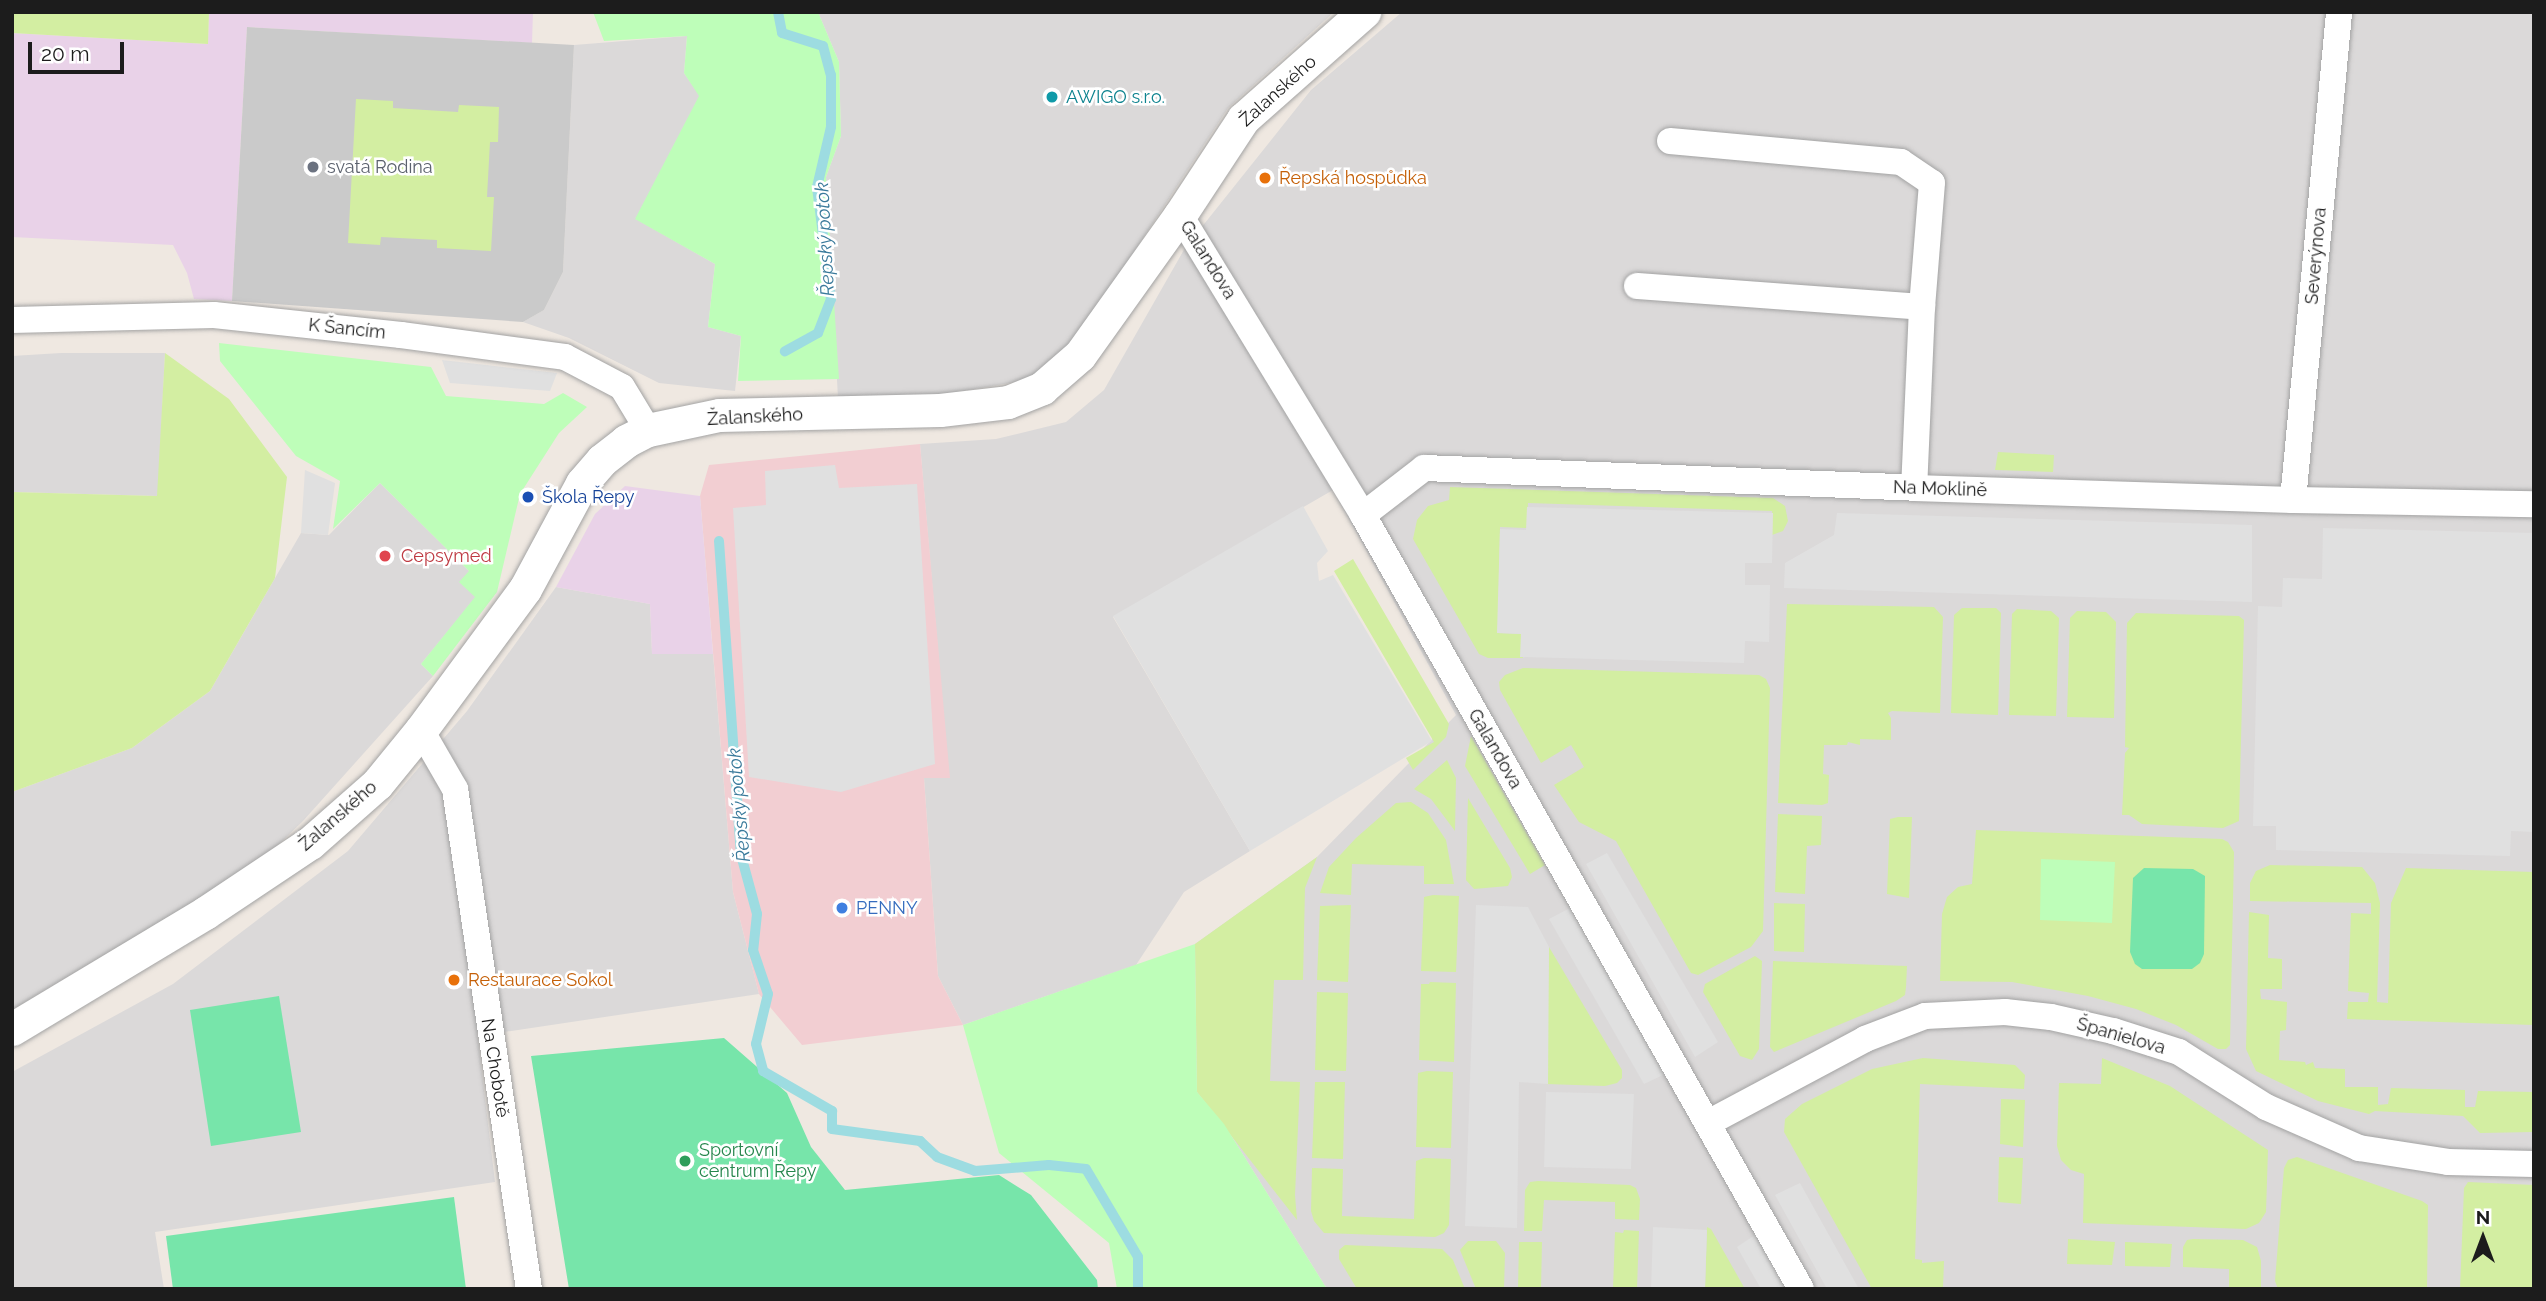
<!DOCTYPE html>
<meta charset="utf-8">
<style>
body{margin:0}
#map{position:relative;width:2546px;height:1301px;overflow:hidden;background:#efe8e1;font-family:Raleway,sans-serif}
div>[style]{position:absolute}
[style*='--x']{left:calc(var(--x)*1px);top:calc(var(--y)*1px);width:calc(var(--w)*1px);rotate:calc(var(--a)*1deg)}
.residential>*{inset:0;background:#dbd9d9}
.commercial>*{inset:0;background:#f2ced2}
.industrial>*{inset:0;background:#e9d2e8}
.religious>*{inset:0;background:#cacaca}
.grass>*{inset:0;background:#d3eea2}
.park>*{inset:0;background:#befeb9}
.pitch>*{inset:0;background:#77e5aa}
.parking>*{inset:0;background:#e0e0e0}
.stream>*{height:10px;margin:-5px;padding:0 5px;transform-origin:5px;border-radius:5px;background:#9ddce1}
.roads{filter:drop-shadow(0 0 2px #a3a3a3) drop-shadow(0 0 2px #a3a3a3)}
.minor>*{height:26px;margin:-13px;padding:0 13px;transform-origin:13px;border-radius:13px;background:#fff}
.tertiary>*{height:33px;margin:-16.5px;padding:0 16.5px;transform-origin:16.5px;border-radius:16.5px;background:#fff}
.dots>*{width:19px;height:19px;translate:-50% -50%;box-sizing:border-box;border:4px solid #fff;border-radius:50%}
span{translate:-50% -50%;white-space:nowrap;text-align:center;line-height:1.15;-webkit-text-stroke:5px #fff;paint-order:stroke}
.street-label{font-size:18px;color:#1c1c1c}
.culture-label{font-size:18px;color:#0d838f}
.left{translate:0 -50%;text-align:left}
.worship-label{font-size:18px;color:#5b616d}
.food-label{font-size:18px;color:#c56008}
.transit-label{font-size:18px;color:#164399}
.health-label{font-size:18px;color:#be3a42}
.shop-label{font-size:18px;color:#366cbe}
.leisure-label{font-size:18px;color:#27864d}
.water-label{font-size:19px;color:#3a7a9b;font-style:italic}
.frame{position:absolute;inset:0;border:14px solid #1c1c1c;pointer-events:none}
.north{position:absolute;left:2448px;top:1203px;width:70px;height:70px;-webkit-text-stroke:5px #fff;paint-order:stroke;rotate:0deg;font-size:19px;font-weight:700;line-height:28px;text-align:center;color:#1c1c1c}
.north::after{content:'';display:block;margin:auto;width:24px;height:32px;background:#1c1c1c;clip-path:polygon(50% 0,100% 100%,50% 72%,0 100%)}
.scale{position:absolute;left:28px;top:42px;width:96px;height:32px;box-sizing:border-box;border:4px solid #1c1c1c;border-top:0;padding-left:9px;font-size:21px;line-height:24px;white-space:nowrap;color:#1c1c1c;-webkit-text-stroke:5px #fff;paint-order:stroke}
</style>
<div id="map">
<div class="residential">
<div style="clip-path:polygon(818px 12px,1334px 12px,1228px 108px,1070px 350px,1032px 379px,923px 398px,838px 398px,826px 177px,841px 136px,839px 62px)"></div>
<div style="clip-path:polygon(1402px 12px,2534px 12px,2534px 1289px,1327px 1289px,1224px 1124px,1197px 1092px,1195px 944px,1317px 857px,1456px 715px,1333px 490px,1113px 617px,1250px 851px,1184px 892px,1136px 965px,963px 1025px,938px 976px,924px 778px,949px 778px,920px 444px,996px 439px,1066px 422px,1104px 390px,1185px 248px,1311px 90px)"></div>
<div style="clip-path:polygon(687px 36px,684px 73px,700px 96px,636px 219px,715px 264px,708px 327px,741px 336px,735px 391px,659px 383px,569px 338px,523px 322px,544px 310px,563px 272px,574px 45px)"></div>
<div style="clip-path:polygon(61px 353px,165px 353px,158px 496px,12px 492px,12px 356px)"></div>
<div style="clip-path:polygon(380px 483px,469px 571px,476px 597px,421px 664px,433px 676px,303px 821px,259px 863px,12px 1010px,12px 792px,132px 748px,210px 691px,301px 533px,329px 535px)"></div>
<div style="clip-path:polygon(556px 587px,650px 604px,652px 654px,713px 654px,733px 892px,759px 994px,504px 1032px,477px 1032px,495px 1182px,155px 1232px,164px 1289px,12px 1289px,12px 1072px,173px 984px,348px 851px,467px 711px)"></div>
</div>
<div class="commercial">
<div style="clip-path:polygon(920px 444px,950px 778px,924px 778px,938px 976px,963px 1025px,802px 1045px,759px 994px,733px 892px,700px 496px,709px 465px)"></div>
</div>
<div class="industrial">
<div style="clip-path:polygon(209px 12px,533px 12px,532px 43px,247px 27px,232px 301px,194px 299px,187px 273px,173px 245px,12px 237px,12px 33px,208px 44px)"></div>
<div style="clip-path:polygon(625px 486px,700px 496px,713px 654px,652px 654px,650px 604px,556px 587px,595px 514px)"></div>
</div>
<div class="religious">
<div style="clip-path:polygon(247px 27px,574px 45px,563px 272px,544px 310px,523px 322px,232px 301px)"></div>
</div>
<div class="grass">
<div style="clip-path:polygon(12px 12px,209px 12px,208px 44px,12px 33px)"></div>
<div style="clip-path:polygon(356px 99px,393px 101px,393px 108px,458px 112px,459px 105px,499px 107px,498px 142px,490px 142px,487px 197px,494px 197px,491px 251px,437px 248px,437px 240px,381px 237px,380px 245px,348px 243px)"></div>
<div style="clip-path:polygon(165px 353px,229px 399px,287px 477px,275px 578px,210px 691px,132px 748px,12px 792px,12px 492px,157px 496px)"></div>
<div style="clip-path:polygon(1998px 452px,2054px 455px,2053px 472px,1995px 470px)"></div>
<div style="clip-path:polygon(1450px 487px,1773px 498px,1785px 506px,1788px 521px,1783px 531px,1772px 535px,1772px 511px,1528px 503px,1527px 528px,1500px 527px,1498px 633px,1523px 634px,1523px 658px,1488px 658px,1479px 654px,1413px 539px,1417px 520px,1428px 506px,1449px 500px)"></div>
<div style="clip-path:polygon(1353px 559px,1449px 724px,1446px 737px,1413px 770px,1406px 758px,1434px 742px,1334px 571px)"></div>
<div style="clip-path:polygon(1787px 604px,1934px 607px,1943px 617px,1940px 713px,1892px 711px,1888px 713px,1891px 718px,1891px 740px,1860px 739px,1860px 745px,1848px 742px,1847px 745px,1824px 745px,1823px 774px,1829px 775px,1828px 803px,1822px 805px,1778px 803px)"></div>
<div style="clip-path:polygon(1962px 608px,1996px 608px,2001px 613px,1998px 715px,1951px 713px,1954px 615px)"></div>
<div style="clip-path:polygon(2017px 609px,2051px 611px,2059px 618px,2056px 716px,2009px 715px,2012px 614px)"></div>
<div style="clip-path:polygon(2077px 611px,2106px 612px,2116px 622px,2114px 718px,2067px 717px,2070px 618px)"></div>
<div style="clip-path:polygon(2136px 613px,2239px 616px,2244px 620px,2239px 821px,2223px 828px,2142px 824px,2129px 815px,2122px 815px,2125px 753px,2129px 748px,2125px 747px,2127px 623px)"></div>
<div style="clip-path:polygon(1523px 668px,1759px 675px,1766px 679px,1770px 688px,1763px 931px,1751px 947px,1698px 975px,1691px 973px,1616px 841px,1579px 822px,1554px 785px,1584px 767px,1571px 745px,1541px 763px,1500px 690px,1499px 682px,1505px 675px)"></div>
<div style="clip-path:polygon(1471px 736px,1545px 865px,1530px 874px,1465px 766px)"></div>
<div style="clip-path:polygon(1447px 760px,1456px 778px,1455px 831px,1431px 799px,1414px 789px)"></div>
<div style="clip-path:polygon(1468px 798px,1510px 868px,1512px 877px,1508px 886px,1474px 889px,1466px 880px)"></div>
<div style="clip-path:polygon(1411px 802px,1428px 813px,1446px 840px,1454px 884px,1424px 884px,1424px 866px,1352px 864px,1351px 895px,1320px 893px,1329px 867px,1356px 838px,1396px 803px)"></div>
<div style="clip-path:polygon(1778px 814px,1822px 816px,1821px 845px,1807px 846px,1805px 894px,1775px 892px)"></div>
<div style="clip-path:polygon(1898px 817px,1912px 817px,1909px 898px,1887px 894px,1890px 819px)"></div>
<div style="clip-path:polygon(1976px 830px,2222px 839px,2228px 842px,2234px 852px,2230px 1045px,2226px 1049px,2218px 1049px,2176px 1025px,2136px 1009px,2088px 996px,2012px 982px,1940px 981px,1942px 914px,1947px 897px,1958px 887px,1972px 884px)"></div>
<div style="clip-path:polygon(1317px 857px,1305px 888px,1303px 980px,1274px 980px,1270px 1081px,1300px 1082px,1295px 1195px,1297px 1220px,1197px 1092px,1195px 944px)"></div>
<div style="clip-path:polygon(2270px 865px,2362px 867px,2375px 883px,2380px 903px,2377px 1002px,2388px 1003px,2391px 903px,2406px 868px,2534px 872px,2534px 1025px,2347px 1019px,2348px 1002px,2368px 1002px,2369px 993px,2348px 991px,2351px 913px,2371px 914px,2371px 903px,2250px 901px,2250px 883px,2256px 871px)"></div>
<div style="clip-path:polygon(1433px 895px,1459px 896px,1456px 972px,1421px 971px,1424px 897px)"></div>
<div style="clip-path:polygon(1774px 903px,1805px 904px,1804px 952px,1774px 951px)"></div>
<div style="clip-path:polygon(1351px 905px,1348px 982px,1317px 980px,1320px 906px)"></div>
<div style="clip-path:polygon(2249px 912px,2269px 915px,2268px 958px,2282px 959px,2282px 989px,2260px 989px,2261px 999px,2287px 1002px,2286px 1030px,2280px 1031px,2279px 1060px,2305px 1062px,2306px 1065px,2313px 1062px,2315px 1068px,2345px 1069px,2345px 1087px,2378px 1087px,2378px 1105px,2388px 1104px,2391px 1088px,2465px 1090px,2465px 1107px,2475px 1107px,2478px 1091px,2534px 1092px,2534px 1132px,2480px 1133px,2463px 1116px,2375px 1111px,2369px 1114px,2318px 1101px,2256px 1071px,2246px 1049px)"></div>
<div style="clip-path:polygon(1549px 947px,1622px 1070px,1622px 1078px,1617px 1083px,1605px 1086px,1546px 1084px)"></div>
<div style="clip-path:polygon(1755px 956px,1762px 961px,1759px 1049px,1752px 1060px,1740px 1056px,1703px 992px,1705px 984px)"></div>
<div style="clip-path:polygon(1773px 961px,1907px 966px,1906px 987px,1905px 995px,1896px 1001px,1774px 1052px,1770px 1047px)"></div>
<div style="clip-path:polygon(1430px 982px,1456px 983px,1454px 1062px,1419px 1060px,1421px 984px,1429px 984px)"></div>
<div style="clip-path:polygon(1317px 992px,1348px 993px,1346px 1071px,1315px 1070px)"></div>
<div style="clip-path:polygon(1923px 1058px,2015px 1065px,2025px 1075px,2024px 1089px,1920px 1084px,1915px 1259px,1922px 1260px,1922px 1263px,1944px 1261px,1943px 1289px,1872px 1289px,1784px 1132px,1785px 1119px,1802px 1104px,1872px 1069px)"></div>
<div style="clip-path:polygon(2102px 1058px,2170px 1086px,2268px 1150px,2266px 1212px,2259px 1223px,2246px 1229px,2083px 1223px,2084px 1174px,2071px 1170px,2061px 1160px,2057px 1146px,2059px 1083px,2101px 1084px)"></div>
<div style="clip-path:polygon(1427px 1071px,1453px 1072px,1451px 1148px,1416px 1147px,1418px 1073px)"></div>
<div style="clip-path:polygon(1315px 1082px,1345px 1082px,1343px 1159px,1312px 1158px)"></div>
<div style="clip-path:polygon(2001px 1099px,2025px 1100px,2023px 1147px,2000px 1144px)"></div>
<div style="clip-path:polygon(1999px 1157px,2023px 1158px,2021px 1204px,1998px 1202px)"></div>
<div style="clip-path:polygon(2297px 1157px,2422px 1201px,2428px 1205px,2427px 1289px,2278px 1289px,2275px 1281px,2284px 1168px,2288px 1160px)"></div>
<div style="clip-path:polygon(1424px 1158px,1451px 1159px,1449px 1225px,1444px 1233px,1435px 1237px,1324px 1233px,1314px 1221px,1311px 1211px,1312px 1168px,1343px 1169px,1342px 1216px,1414px 1219px,1416px 1161px)"></div>
<div style="clip-path:polygon(1538px 1181px,1630px 1185px,1636px 1188px,1640px 1199px,1639px 1220px,1615px 1219px,1615px 1202px,1544px 1200px,1542px 1231px,1524px 1231px,1525px 1190px,1530px 1182px)"></div>
<div style="clip-path:polygon(2468px 1182px,2534px 1185px,2534px 1289px,2460px 1289px,2464px 1188px)"></div>
<div style="clip-path:polygon(1707px 1227px,1711px 1229px,1745px 1289px,1705px 1289px)"></div>
<div style="clip-path:polygon(1624px 1230px,1639px 1231px,1637px 1289px,1613px 1289px,1615px 1232px,1623px 1233px)"></div>
<div style="clip-path:polygon(2068px 1239px,2115px 1242px,2112px 1265px,2067px 1264px)"></div>
<div style="clip-path:polygon(2193px 1239px,2243px 1240px,2257px 1247px,2261px 1261px,2261px 1289px,2229px 1289px,2229px 1269px,2183px 1267px,2183px 1247px,2187px 1240px)"></div>
<div style="clip-path:polygon(1468px 1241px,1496px 1241px,1505px 1253px,1504px 1289px,1476px 1289px,1460px 1250px)"></div>
<div style="clip-path:polygon(1519px 1242px,1542px 1242px,1541px 1289px,1518px 1289px)"></div>
<div style="clip-path:polygon(2125px 1242px,2172px 1244px,2170px 1267px,2125px 1266px)"></div>
<div style="clip-path:polygon(1345px 1245px,1442px 1249px,1453px 1260px,1465px 1289px,1357px 1289px,1339px 1259px,1339px 1250px)"></div>
</div>
<div class="park">
<div style="clip-path:polygon(593px 12px,818px 12px,839px 62px,841px 136px,826px 177px,839px 379px,738px 381px,741px 336px,708px 327px,715px 264px,635px 219px,699px 96px,684px 73px,687px 36px,604px 41px)"></div>
<div style="clip-path:polygon(219px 343px,431px 367px,446px 396px,544px 404px,563px 393px,587px 407px,559px 433px,520px 494px,497px 592px,433px 676px,421px 664px,475px 597px,459px 582px,469px 571px,380px 483px,333px 529px,340px 481px,296px 456px,220px 361px)"></div>
<div style="clip-path:polygon(2041px 859px,2115px 862px,2112px 923px,2040px 920px)"></div>
<div style="clip-path:polygon(1195px 944px,1197px 1092px,1224px 1124px,1327px 1289px,1117px 1289px,1109px 1243px,999px 1153px,963px 1025px)"></div>
</div>
<div class="pitch">
<div style="clip-path:polygon(2144px 868px,2193px 869px,2205px 876px,2204px 954px,2200px 963px,2192px 969px,2142px 969px,2135px 964px,2130px 952px,2133px 878px)"></div>
<div style="clip-path:polygon(279px 996px,301px 1132px,211px 1146px,190px 1010px)"></div>
<div style="clip-path:polygon(724px 1038px,787px 1093px,811px 1147px,845px 1190px,999px 1175px,1031px 1195px,1097px 1280px,1098px 1289px,569px 1289px,531px 1056px)"></div>
<div style="clip-path:polygon(454px 1197px,466px 1289px,173px 1289px,166px 1236px)"></div>
</div>
<div class="parking">
<div style="clip-path:polygon(442px 360px,557px 373px,550px 391px,450px 383px)"></div>
<div style="clip-path:polygon(835px 465px,839px 488px,917px 484px,935px 764px,841px 792px,749px 777px,733px 508px,766px 505px,765px 471px)"></div>
<div style="clip-path:polygon(305px 470px,335px 483px,328px 535px,301px 533px)"></div>
<div style="clip-path:polygon(1303px 506px,1328px 551px,1317px 563px,1319px 581px,1333px 575px,1432px 741px,1250px 851px,1113px 616px)"></div>
<div style="clip-path:polygon(1527px 507px,1773px 513px,1772px 563px,1745px 563px,1745px 585px,1770px 585px,1769px 642px,1745px 641px,1744px 663px,1520px 657px,1521px 634px,1497px 633px,1500px 529px,1526px 530px)"></div>
<div style="clip-path:polygon(1837px 513px,2252px 525px,2252px 602px,1784px 588px,1785px 563px,1834px 535px)"></div>
<div style="clip-path:polygon(2323px 528px,2534px 533px,2534px 832px,2511px 831px,2510px 856px,2276px 850px,2276px 826px,2253px 826px,2258px 606px,2282px 607px,2283px 578px,2322px 579px)"></div>
<div style="clip-path:polygon(1607px 853px,1718px 1042px,1695px 1057px,1586px 864px)"></div>
<div style="clip-path:polygon(1476px 905px,1528px 907px,1549px 947px,1548px 1084px,1519px 1082px,1517px 1228px,1465px 1226px)"></div>
<div style="clip-path:polygon(1570px 908px,1667px 1073px,1644px 1084px,1549px 919px)"></div>
<div style="clip-path:polygon(1546px 1092px,1634px 1094px,1631px 1169px,1544px 1167px)"></div>
<div style="clip-path:polygon(1800px 1183px,1859px 1289px,1827px 1289px,1775px 1195px)"></div>
<div style="clip-path:polygon(1653px 1227px,1707px 1230px,1705px 1289px,1651px 1289px)"></div>
<div style="clip-path:polygon(1758px 1233px,1789px 1289px,1761px 1289px,1737px 1247px)"></div>
</div>
<div class="stream">
<div style="--x:778;--y:12;--w:21;--a:79"></div>
<div style="--x:782;--y:33;--w:43;--a:17.6"></div>
<div style="--x:823;--y:46;--w:30;--a:75"></div>
<div style="--x:831;--y:75;--w:52;--a:90"></div>
<div style="--x:831;--y:127;--w:62;--a:103.1"></div>
<div style="--x:817;--y:187;--w:113;--a:82.9"></div>
<div style="--x:831;--y:299;--w:36;--a:111"></div>
<div style="--x:818;--y:333;--w:38;--a:151"></div>
<div style="--x:719;--y:541;--w:315;--a:86"></div>
<div style="--x:741;--y:855;--w:61;--a:74.8"></div>
<div style="--x:757;--y:914;--w:36;--a:96"></div>
<div style="--x:753;--y:950;--w:46;--a:71.2"></div>
<div style="--x:768;--y:994;--w:51;--a:103.5"></div>
<div style="--x:756;--y:1044;--w:28;--a:75"></div>
<div style="--x:763;--y:1071;--w:80;--a:30.1"></div>
<div style="--x:832;--y:1111;--w:18;--a:90"></div>
<div style="--x:832;--y:1129;--w:89;--a:7.8"></div>
<div style="--x:920;--y:1141;--w:23;--a:43"></div>
<div style="--x:937;--y:1157;--w:40;--a:20.2"></div>
<div style="--x:975;--y:1171;--w:74;--a:-4.6"></div>
<div style="--x:1049;--y:1165;--w:37;--a:6"></div>
<div style="--x:1086;--y:1169;--w:102;--a:59.4"></div>
<div style="--x:1138;--y:1257;--w:32;--a:90"></div>
</div>
<div class="roads">
<div class="minor">
<div style="--x:1670;--y:141;--w:232;--a:5.2"></div>
<div style="--x:1901;--y:162;--w:37;--a:34"></div>
<div style="--x:1932;--y:183;--w:124;--a:94.6"></div>
<div style="--x:1922;--y:307;--w:181;--a:92.5"></div>
<div style="--x:1180;--y:215;--w:351;--a:58.6"></div>
<div style="--x:1363;--y:515;--w:889;--a:60.49"></div>
<div style="--x:1637;--y:286;--w:286;--a:4.2"></div>
<div style="--x:12;--y:320;--w:202;--a:-1.4"></div>
<div style="--x:214;--y:315;--w:188;--a:6.1"></div>
<div style="--x:401;--y:335;--w:165;--a:7.6"></div>
<div style="--x:565;--y:357;--w:64;--a:27.8"></div>
<div style="--x:622;--y:387;--w:50;--a:58.8"></div>
<div style="--x:2293;--y:500;--w:490;--a:-84.6"></div>
<div style="--x:1363;--y:515;--w:77;--a:-37.6"></div>
<div style="--x:1424;--y:468;--w:490;--a:2.3"></div>
<div style="--x:1914;--y:488;--w:379;--a:1.8"></div>
<div style="--x:2293;--y:500;--w:241;--a:1"></div>
<div style="--x:421;--y:730;--w:68;--a:60"></div>
<div style="--x:455;--y:789;--w:505;--a:81.58"></div>
<div style="--x:1708;--y:1123;--w:178;--a:-28.1"></div>
<div style="--x:1865;--y:1039;--w:64;--a:-21"></div>
<div style="--x:1925;--y:1016;--w:80;--a:-2.9"></div>
<div style="--x:2005;--y:1012;--w:46;--a:6.2"></div>
<div style="--x:2051;--y:1017;--w:64;--a:12.7"></div>
<div style="--x:2113;--y:1031;--w:69;--a:17.7"></div>
<div style="--x:2179;--y:1052;--w:103;--a:32.3"></div>
<div style="--x:2266;--y:1107;--w:102;--a:23.8"></div>
<div style="--x:2359;--y:1148;--w:90;--a:8.9"></div>
<div style="--x:2448;--y:1162;--w:86;--a:1.3"></div>
</div>
<div class="tertiary">
<div style="--x:12;--y:1029;--w:225;--a:-31"></div>
<div style="--x:205;--y:913;--w:126;--a:-33.7"></div>
<div style="--x:310;--y:843;--w:89;--a:-41.4"></div>
<div style="--x:377;--y:784;--w:70;--a:-50.8"></div>
<div style="--x:421;--y:730;--w:175;--a:-53.6"></div>
<div style="--x:525;--y:589;--w:120;--a:-61.7"></div>
<div style="--x:582;--y:483;--w:30;--a:-49"></div>
<div style="--x:602;--y:460;--w:31;--a:-38"></div>
<div style="--x:626;--y:441;--w:25;--a:-27"></div>
<div style="--x:648;--y:430;--w:73;--a:-11.9"></div>
<div style="--x:719;--y:415;--w:221;--a:-1.3"></div>
<div style="--x:940;--y:410;--w:68;--a:-6.7"></div>
<div style="--x:1008;--y:402;--w:37;--a:-22"></div>
<div style="--x:1042;--y:388;--w:50;--a:-41"></div>
<div style="--x:1080;--y:355;--w:172;--a:-54.5"></div>
<div style="--x:1180;--y:215;--w:115;--a:-56.7"></div>
<div style="--x:1243;--y:119;--w:162;--a:-41.5"></div>
</div>
</div>
<div class="dots">
<div style="left:1052px;top:97px;background:#0f9aa8"></div>
<div style="left:313px;top:167px;background:#6b7280"></div>
<div style="left:1265px;top:178px;background:#e8710a"></div>
<div style="left:528px;top:497px;background:#1a4fb4"></div>
<div style="left:385px;top:556px;background:#e0444e"></div>
<div style="left:842px;top:908px;background:#3f7fe0"></div>
<div style="left:454px;top:980px;background:#e8710a"></div>
<div style="left:685px;top:1161px;background:#2e9e5b"></div>
</div>
<div class="street-label">
<span style="left:1278px;top:91px;rotate:-42deg">Žalanského</span>
<span style="left:2316px;top:256px;rotate:-85deg">Severýnova</span>
<span style="left:1208px;top:260px;rotate:58deg">Galandova</span>
<span style="left:347px;top:329px;rotate:6deg">K Šancím</span>
<span style="left:755px;top:417px;rotate:-3deg">Žalanského</span>
<span style="left:1940px;top:489px;rotate:2deg">Na Moklině</span>
<span style="left:1495px;top:749px;rotate:60deg">Galandova</span>
<span style="left:338px;top:816px;rotate:-41deg">Žalanského</span>
<span style="left:2121px;top:1036px;rotate:16deg">Španielova</span>
<span style="left:495px;top:1068px;rotate:81deg">Na Chobotě</span>
</div>
<div class="culture-label">
<span class="left" style="left:1066px;top:97px">AWIGO s.r.o.</span>
</div>
<div class="worship-label">
<span class="left" style="left:327px;top:167px">svatá Rodina</span>
</div>
<div class="food-label">
<span class="left" style="left:1279px;top:178px">Řepská hospůdka</span>
<span class="left" style="left:468px;top:980px">Restaurace Sokol</span>
</div>
<div class="transit-label">
<span class="left" style="left:542px;top:497px">Škola Řepy</span>
</div>
<div class="health-label">
<span class="left" style="left:401px;top:556px">Cepsymed</span>
</div>
<div class="shop-label">
<span class="left" style="left:856px;top:908px">PENNY</span>
</div>
<div class="leisure-label">
<span class="left" style="left:699px;top:1161px">Sportovní<br>centrum Řepy</span>
</div>
<div class="water-label">
<span style="left:825px;top:239px;rotate:-93deg">Řepský potok</span>
<span style="left:739px;top:805px;rotate:-95deg">Řepský potok</span>
</div>
<div class="frame"></div>
<div class="north">N</div>
<div class="scale">20 m</div>
</div>
